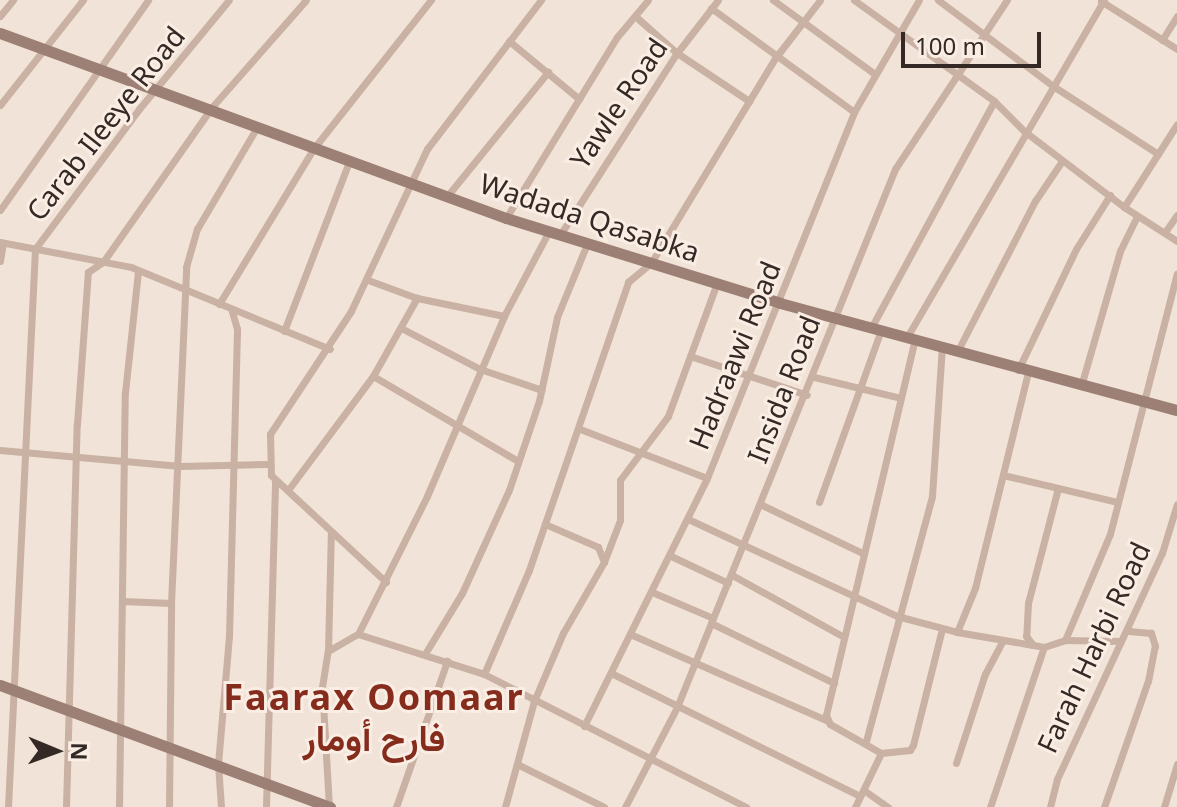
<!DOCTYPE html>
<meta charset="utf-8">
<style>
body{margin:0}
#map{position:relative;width:1177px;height:807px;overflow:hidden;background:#f1e3d7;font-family:"Noto Sans",Vazirmatn,sans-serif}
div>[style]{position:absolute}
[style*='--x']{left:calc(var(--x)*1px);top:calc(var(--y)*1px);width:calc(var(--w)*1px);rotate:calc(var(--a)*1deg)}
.street>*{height:7px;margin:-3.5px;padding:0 3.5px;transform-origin:3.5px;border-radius:3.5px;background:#c9b1a3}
.secondary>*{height:11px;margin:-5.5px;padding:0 5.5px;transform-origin:5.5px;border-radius:5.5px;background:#9d8075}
span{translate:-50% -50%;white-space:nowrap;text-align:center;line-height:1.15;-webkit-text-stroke:6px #f9ede4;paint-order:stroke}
.street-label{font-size:28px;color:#342925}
.district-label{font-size:36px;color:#852c1d;font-weight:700;letter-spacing:2px}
.north{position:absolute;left:16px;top:711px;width:80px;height:80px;-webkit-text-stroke:6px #f9ede4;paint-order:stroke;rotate:91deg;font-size:22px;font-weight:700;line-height:32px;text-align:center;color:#342925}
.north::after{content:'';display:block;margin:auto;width:28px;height:36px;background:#342925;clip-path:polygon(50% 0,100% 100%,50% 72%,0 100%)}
.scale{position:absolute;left:901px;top:32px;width:140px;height:36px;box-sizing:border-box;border:4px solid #342925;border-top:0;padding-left:10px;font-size:24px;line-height:28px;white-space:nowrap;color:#342925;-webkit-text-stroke:6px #f9ede4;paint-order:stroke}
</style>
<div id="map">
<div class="street">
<div style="--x:773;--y:0;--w:126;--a:36"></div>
<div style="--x:854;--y:0;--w:173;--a:35.8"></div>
<div style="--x:994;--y:101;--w:42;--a:45"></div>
<div style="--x:1024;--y:131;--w:126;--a:37.2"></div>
<div style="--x:1124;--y:207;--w:63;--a:32.7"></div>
<div style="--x:938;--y:0;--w:144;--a:36.8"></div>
<div style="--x:1053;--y:86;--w:125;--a:32.9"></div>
<div style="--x:1101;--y:1;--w:90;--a:32.3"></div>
<div style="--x:711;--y:8;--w:177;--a:36"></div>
<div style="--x:0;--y:16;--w:21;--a:-51"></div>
<div style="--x:635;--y:16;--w:56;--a:41.4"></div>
<div style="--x:677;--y:53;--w:87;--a:33.7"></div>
<div style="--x:1162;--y:40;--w:28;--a:-58"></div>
<div style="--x:509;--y:41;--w:91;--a:39.6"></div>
<div style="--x:0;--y:105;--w:134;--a:-51.7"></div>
<div style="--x:448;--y:195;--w:159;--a:-50.9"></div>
<div style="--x:1124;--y:207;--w:98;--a:-57.4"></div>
<div style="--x:0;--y:210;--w:257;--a:-54.8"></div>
<div style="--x:506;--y:218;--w:212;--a:-58.5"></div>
<div style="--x:617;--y:37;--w:48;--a:-50"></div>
<div style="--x:1165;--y:232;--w:21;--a:-55"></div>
<div style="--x:560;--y:235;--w:216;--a:-57.3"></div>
<div style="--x:677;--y:53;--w:67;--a:-52.3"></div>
<div style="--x:0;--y:242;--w:133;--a:10.8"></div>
<div style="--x:131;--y:267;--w:215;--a:22.4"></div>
<div style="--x:0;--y:261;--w:18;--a:-81"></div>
<div style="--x:368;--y:280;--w:52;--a:20.2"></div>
<div style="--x:417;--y:298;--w:89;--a:11.7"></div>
<div style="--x:219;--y:304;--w:183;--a:-58.7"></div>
<div style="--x:314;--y:148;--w:189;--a:-51.7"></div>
<div style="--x:871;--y:328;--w:258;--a:-61.5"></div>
<div style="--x:403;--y:329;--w:87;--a:27.5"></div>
<div style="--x:480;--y:369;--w:65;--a:18.7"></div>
<div style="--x:284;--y:331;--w:184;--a:-69"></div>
<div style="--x:907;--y:337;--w:390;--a:-59.7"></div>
<div style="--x:957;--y:352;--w:170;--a:-62.7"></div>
<div style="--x:1035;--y:201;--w:48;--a:-56"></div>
<div style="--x:690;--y:356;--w:123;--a:18.4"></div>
<div style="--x:1018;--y:370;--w:134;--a:-64.4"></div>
<div style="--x:1076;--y:249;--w:64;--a:-57.8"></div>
<div style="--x:373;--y:376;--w:168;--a:30.4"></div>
<div style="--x:814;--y:377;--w:89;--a:13.6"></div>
<div style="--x:1081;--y:386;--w:141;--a:-73.9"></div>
<div style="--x:1120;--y:251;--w:39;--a:-64"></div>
<div style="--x:580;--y:429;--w:136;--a:21.1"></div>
<div style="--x:0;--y:450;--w:181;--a:5.1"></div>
<div style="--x:180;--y:466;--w:87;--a:-1.3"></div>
<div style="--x:1003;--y:475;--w:117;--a:13.3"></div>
<div style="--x:1058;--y:488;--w:119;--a:104.6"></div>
<div style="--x:1028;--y:603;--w:33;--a:93"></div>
<div style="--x:1026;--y:636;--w:11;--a:52"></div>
<div style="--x:1033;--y:645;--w:11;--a:10"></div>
<div style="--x:1044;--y:647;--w:22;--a:-18"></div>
<div style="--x:1065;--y:640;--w:115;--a:-67"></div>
<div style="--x:1110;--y:534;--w:269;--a:-75.6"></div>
<div style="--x:288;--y:490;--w:142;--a:-53.3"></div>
<div style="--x:373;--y:376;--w:90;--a:-60.6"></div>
<div style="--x:819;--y:502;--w:183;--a:-70.2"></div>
<div style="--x:762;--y:505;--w:111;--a:25.6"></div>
<div style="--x:688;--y:519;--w:230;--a:24.9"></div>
<div style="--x:897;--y:616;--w:62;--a:14.9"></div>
<div style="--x:957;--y:632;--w:48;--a:-67.8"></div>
<div style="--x:975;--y:588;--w:221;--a:-76.2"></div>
<div style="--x:671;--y:556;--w:63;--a:25.3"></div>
<div style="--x:604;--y:562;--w:45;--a:-69.1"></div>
<div style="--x:620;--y:520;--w:40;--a:-90"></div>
<div style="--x:620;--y:480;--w:80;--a:-53.1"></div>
<div style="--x:668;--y:416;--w:142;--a:-69.8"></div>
<div style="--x:732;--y:575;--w:128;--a:29"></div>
<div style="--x:386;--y:582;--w:157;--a:-137.1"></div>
<div style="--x:271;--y:475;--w:41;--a:-91.4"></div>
<div style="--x:270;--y:434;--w:147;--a:-56.6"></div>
<div style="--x:351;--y:311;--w:179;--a:-64.9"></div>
<div style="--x:427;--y:149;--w:188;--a:-52.6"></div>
<div style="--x:652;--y:592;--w:66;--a:23.1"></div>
<div style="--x:122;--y:601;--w:49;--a:2.3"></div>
<div style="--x:711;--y:623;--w:137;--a:26"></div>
<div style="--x:957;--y:632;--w:77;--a:9.7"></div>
<div style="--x:358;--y:634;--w:154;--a:-63.4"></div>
<div style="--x:427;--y:496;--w:196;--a:-66.8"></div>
<div style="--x:504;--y:316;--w:96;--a:-62.1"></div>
<div style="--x:630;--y:634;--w:214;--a:23.7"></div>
<div style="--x:1065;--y:640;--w:56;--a:1"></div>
<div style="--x:328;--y:651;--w:119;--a:-88.6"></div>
<div style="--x:426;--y:652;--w:69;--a:-58.6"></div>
<div style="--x:462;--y:593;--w:113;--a:-65.5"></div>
<div style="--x:509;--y:490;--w:94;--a:-71.4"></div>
<div style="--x:539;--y:401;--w:86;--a:-77.9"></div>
<div style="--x:557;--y:317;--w:79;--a:-67.7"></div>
<div style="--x:611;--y:673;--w:278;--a:26.3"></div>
<div style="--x:484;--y:674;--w:113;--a:-66.6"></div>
<div style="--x:529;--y:570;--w:305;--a:-71"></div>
<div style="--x:628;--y:282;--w:30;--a:-40"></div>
<div style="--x:651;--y:263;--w:241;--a:-58.8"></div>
<div style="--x:776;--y:57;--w:72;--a:-52.3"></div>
<div style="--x:584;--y:726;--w:277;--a:-63.6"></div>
<div style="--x:707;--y:478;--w:394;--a:-68.1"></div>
<div style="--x:854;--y:112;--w:129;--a:-59.9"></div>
<div style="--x:866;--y:741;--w:254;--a:-74.9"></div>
<div style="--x:932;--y:496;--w:149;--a:-86.2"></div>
<div style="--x:881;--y:753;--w:59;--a:-150.4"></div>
<div style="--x:830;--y:724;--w:10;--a:-114"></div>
<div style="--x:826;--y:715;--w:386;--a:-76.7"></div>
<div style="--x:956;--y:763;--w:94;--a:-72"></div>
<div style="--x:985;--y:674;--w:38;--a:-62"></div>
<div style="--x:517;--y:764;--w:97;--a:26.3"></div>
<div style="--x:865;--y:791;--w:28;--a:35"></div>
<div style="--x:8;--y:807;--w:559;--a:-87.23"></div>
<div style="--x:35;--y:249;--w:174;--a:-53.4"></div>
<div style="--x:139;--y:109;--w:141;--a:-50.5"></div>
<div style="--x:66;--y:807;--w:383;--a:-88.4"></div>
<div style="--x:77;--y:424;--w:152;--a:-85.9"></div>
<div style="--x:88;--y:272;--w:18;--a:-34"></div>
<div style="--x:103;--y:262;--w:189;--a:-54.9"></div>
<div style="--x:212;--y:107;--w:142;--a:-48.7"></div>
<div style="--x:119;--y:807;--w:414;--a:-89.2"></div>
<div style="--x:125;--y:393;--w:123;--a:-83.9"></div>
<div style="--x:169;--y:807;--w:204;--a:-89.4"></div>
<div style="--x:171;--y:603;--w:336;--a:-87.4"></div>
<div style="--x:186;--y:267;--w:40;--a:-74"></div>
<div style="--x:197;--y:229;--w:116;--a:-59.5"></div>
<div style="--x:221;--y:807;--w:43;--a:-94"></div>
<div style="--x:218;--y:764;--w:128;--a:-85.1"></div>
<div style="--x:229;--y:636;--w:307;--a:-88.5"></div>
<div style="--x:237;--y:329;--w:19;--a:-106"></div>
<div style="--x:266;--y:807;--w:327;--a:-88.4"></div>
<div style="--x:329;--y:807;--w:120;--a:-93.3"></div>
<div style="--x:322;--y:687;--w:36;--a:-81"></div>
<div style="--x:328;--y:651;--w:34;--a:-30"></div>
<div style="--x:358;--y:634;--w:132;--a:17.6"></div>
<div style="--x:484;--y:674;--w:294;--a:26.9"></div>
<div style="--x:396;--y:807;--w:155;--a:-70.7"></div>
<div style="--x:505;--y:807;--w:110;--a:-74.7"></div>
<div style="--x:534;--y:701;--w:74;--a:-66.9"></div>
<div style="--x:563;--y:633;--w:82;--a:-60"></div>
<div style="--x:604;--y:562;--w:16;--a:-112"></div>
<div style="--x:598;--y:547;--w:58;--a:-156.5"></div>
<div style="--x:625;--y:807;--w:113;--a:-62.5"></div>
<div style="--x:677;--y:707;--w:580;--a:-67.94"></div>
<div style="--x:895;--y:169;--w:203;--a:-56.5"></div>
<div style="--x:855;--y:807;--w:60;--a:-64.3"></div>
<div style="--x:881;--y:753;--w:29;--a:-6"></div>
<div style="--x:910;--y:750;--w:6;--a:-59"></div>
<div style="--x:913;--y:745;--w:120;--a:-76"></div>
<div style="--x:990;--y:807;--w:169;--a:-71.4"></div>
<div style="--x:1050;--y:807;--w:29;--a:-76"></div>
<div style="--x:1057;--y:779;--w:249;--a:-65.1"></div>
<div style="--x:1162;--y:553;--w:51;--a:-73"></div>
<div style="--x:1104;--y:807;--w:133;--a:-70.8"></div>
<div style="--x:1148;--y:681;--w:36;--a:-79"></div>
<div style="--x:1155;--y:646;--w:14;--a:-107"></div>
<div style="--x:1151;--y:633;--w:25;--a:-175"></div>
<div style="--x:1164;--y:807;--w:45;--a:-73.2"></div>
</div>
<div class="secondary">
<div style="--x:0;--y:33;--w:539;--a:20.08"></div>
<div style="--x:506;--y:218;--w:287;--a:17.2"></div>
<div style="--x:780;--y:303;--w:411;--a:15.1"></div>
<div style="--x:0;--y:685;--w:352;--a:20.3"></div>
</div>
<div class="street-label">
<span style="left:618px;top:103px;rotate:-56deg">Yawle Road</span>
<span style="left:105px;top:123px;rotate:-52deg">Carab Ileeye Road</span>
<span style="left:590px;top:217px;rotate:18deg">Wadada Qasabka</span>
<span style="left:734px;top:355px;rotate:-68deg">Hadraawi Road</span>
<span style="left:783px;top:389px;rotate:-69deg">Insida Road</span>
<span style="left:1093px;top:647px;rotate:-65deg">Farah Harbi Road</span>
</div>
<div class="district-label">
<span style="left:374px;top:717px">Faarax Oomaar<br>فارح أومار</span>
</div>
<div class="north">N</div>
<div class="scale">100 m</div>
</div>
